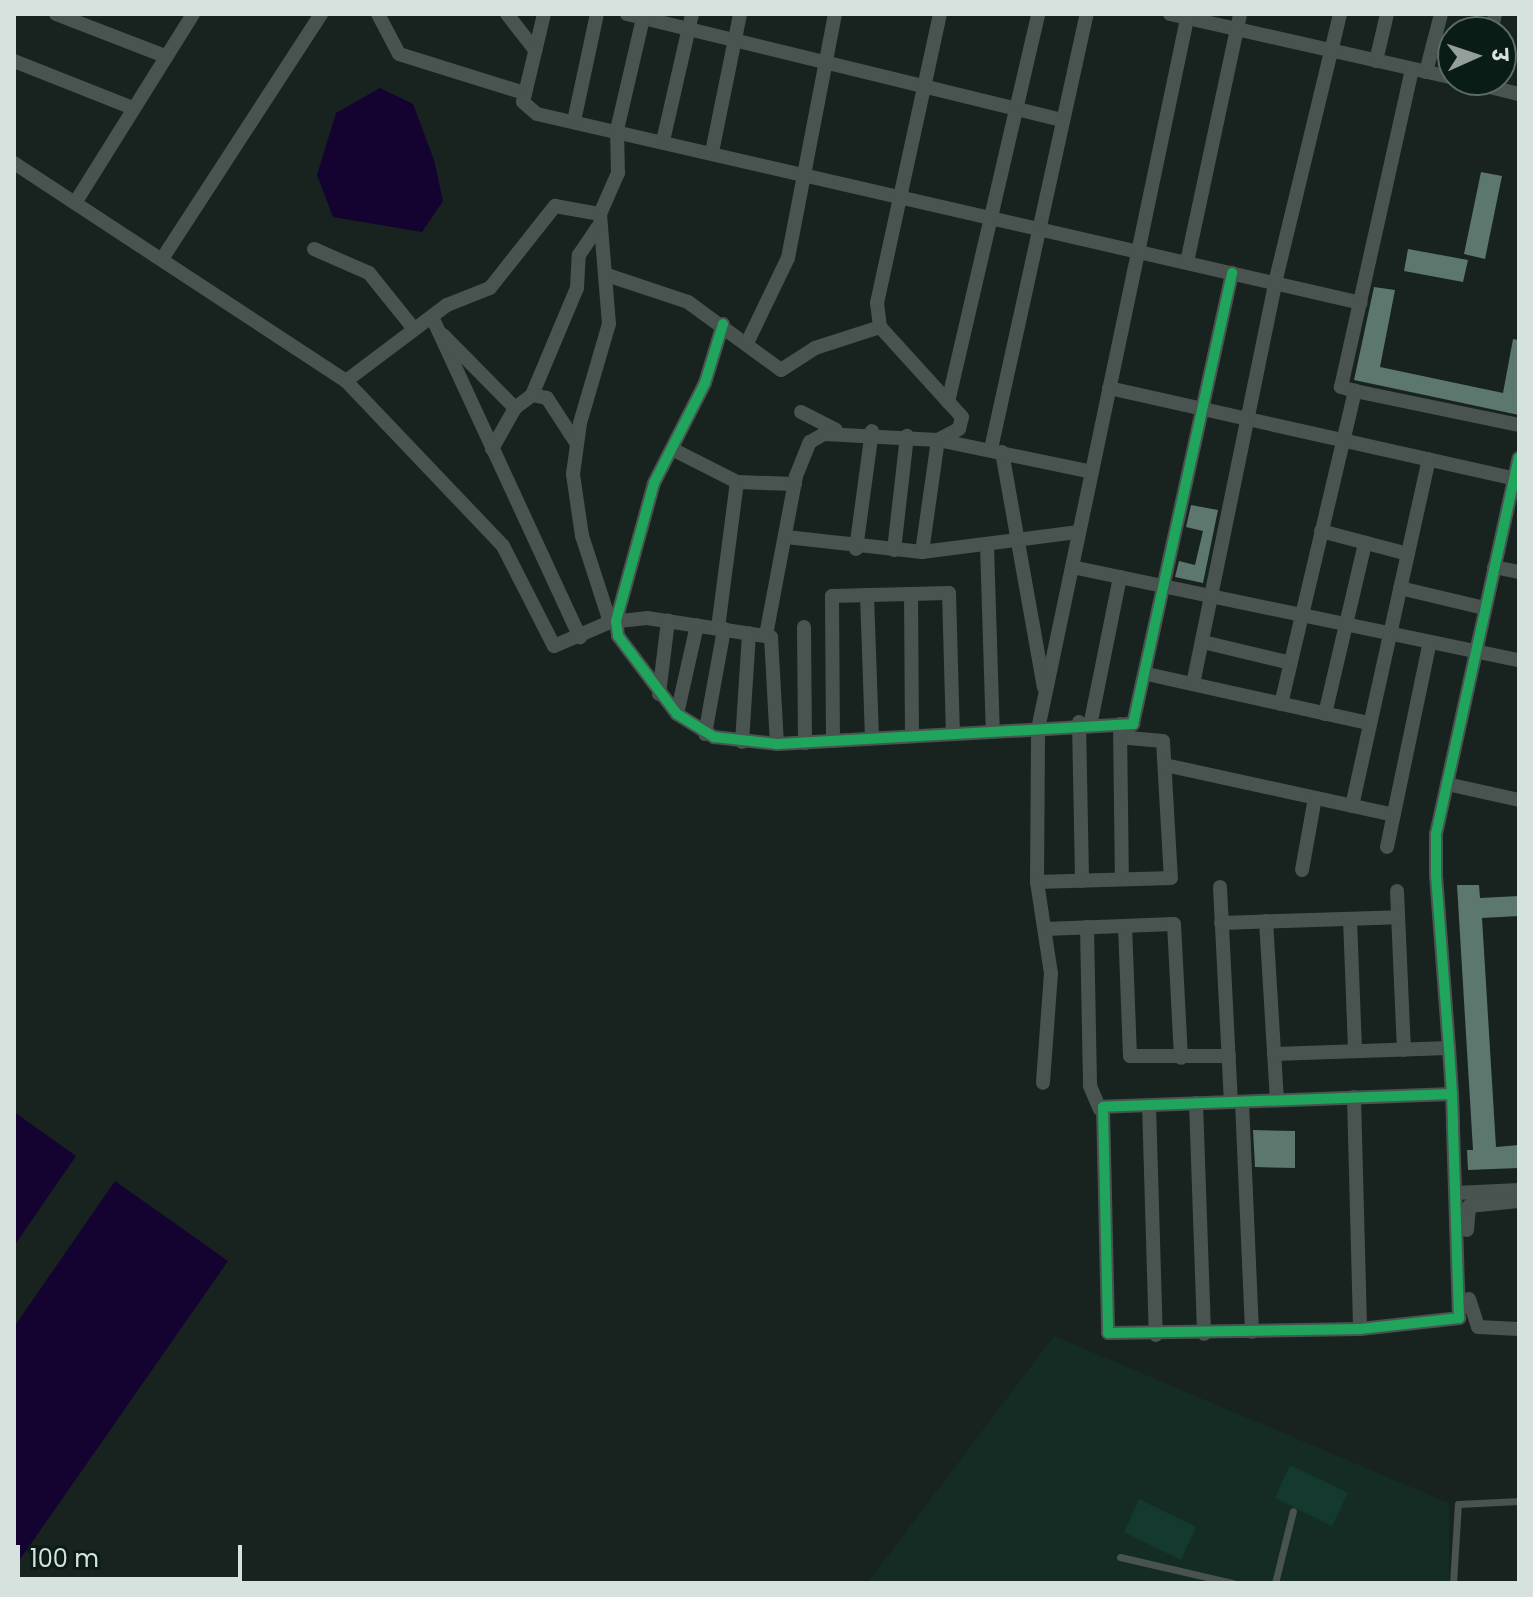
<!DOCTYPE html>
<meta charset="utf-8">
<style>
body{margin:0}
#map{position:relative;width:1533px;height:1597px;overflow:hidden;background:#18221f;font-family:Poppins,"Noto Sans Devanagari",sans-serif}
div>[style]{position:absolute}
[style*='--x']{left:calc(var(--x)*1px);top:calc(var(--y)*1px);width:calc(var(--w)*1px);rotate:calc(var(--a)*1deg)}
.built>*{inset:0;background:#142c24}
.green>*{inset:0;background:#143a2f}
.water>*{inset:0;background:#140331}
.building>*{inset:0;background:#5b776e}
.lane>*{height:7px;margin:-3.5px;padding:0 3.5px;transform-origin:3.5px;border-radius:3.5px;background:#495350}
.street>*{height:14px;margin:-7px;padding:0 7px;transform-origin:7px;border-radius:7px;background:#495350}
.cycleway>*{height:10px;margin:-5px;padding:0 5px;transform-origin:5px;border-radius:5px;background:#20a55d}
span{translate:-50% -50%;white-space:nowrap;text-align:center;line-height:1.15;-webkit-text-stroke:8px #0a1c16;paint-order:stroke}
.frame{position:absolute;inset:0;border:16px solid #d7e2de;pointer-events:none}
.north{position:absolute;left:1437px;top:16px;width:80px;height:80px;box-sizing:border-box;background:#0a1c16;border:2px solid #5c6b66;border-radius:50%;rotate:87deg;font-size:22px;font-weight:700;line-height:32px;text-align:center;color:#d7e2de}
.north::after{content:'';display:block;margin:auto;width:28px;height:36px;background:#949f9b;clip-path:polygon(50% 0,100% 100%,50% 72%,0 100%)}
.scale{position:absolute;left:16px;top:1545px;width:226px;height:36px;box-sizing:border-box;border:4px solid #d7e2de;border-top:0;padding-left:10px;font-size:24px;line-height:28px;white-space:nowrap;color:#d7e2de;-webkit-text-stroke:6px #0a1c16;paint-order:stroke}
</style>
<div id="map">
<div class="built">
<div style="clip-path:polygon(1054px 1336px,1449px 1503px,1449px 1583px,867px 1583px)"></div>
</div>
<div class="green">
<div style="clip-path:polygon(1290px 1465px,1348px 1493px,1332px 1526px,1275px 1498px)"></div>
<div style="clip-path:polygon(1139px 1499px,1196px 1527px,1181px 1560px,1124px 1532px)"></div>
</div>
<div class="water">
<div style="clip-path:polygon(380px 88px,413px 104px,434px 160px,443px 201px,422px 232px,333px 217px,317px 175px,336px 113px)"></div>
<div style="clip-path:polygon(14px 1112px,76px 1156px,14px 1246px)"></div>
<div style="clip-path:polygon(115px 1181px,228px 1261px,14px 1568px,14px 1327px)"></div>
</div>
<div class="building">
<div style="clip-path:polygon(1481px 172px,1502px 176px,1485px 259px,1464px 254px)"></div>
<div style="clip-path:polygon(1408px 249px,1468px 260px,1463px 282px,1404px 271px)"></div>
<div style="clip-path:polygon(1374px 287px,1395px 290px,1380px 367px,1503px 393px,1513px 339px,1519px 340px,1519px 415px,1354px 380px)"></div>
<div style="clip-path:polygon(1191px 505px,1218px 510px,1203px 583px,1175px 577px,1179px 561px,1195px 565px,1203px 531px,1186px 527px)"></div>
<div style="clip-path:polygon(1457px 885px,1479px 885px,1480px 898px,1519px 896px,1519px 916px,1482px 918px,1496px 1147px,1519px 1145px,1519px 1168px,1468px 1170px,1467px 1150px,1473px 1150px)"></div>
<div style="clip-path:polygon(1253px 1130px,1295px 1131px,1295px 1168px,1255px 1167px)"></div>
</div>
<div class="lane">
<div style="--x:1120;--y:1557;--w:116;--a:13"></div>
<div style="--x:1275;--y:1583;--w:74;--a:-76"></div>
<div style="--x:1453;--y:1583;--w:79;--a:-86.4"></div>
<div style="--x:1458;--y:1504;--w:61;--a:-2.8"></div>
</div>
<div class="street">
<div style="--x:56;--y:14;--w:117;--a:21.1"></div>
<div style="--x:378;--y:14;--w:45;--a:62.3"></div>
<div style="--x:399;--y:54;--w:131;--a:17.3"></div>
<div style="--x:507;--y:14;--w:46;--a:52.1"></div>
<div style="--x:544;--y:14;--w:90;--a:103.4"></div>
<div style="--x:523;--y:102;--w:18;--a:41"></div>
<div style="--x:537;--y:114;--w:845;--a:12.92"></div>
<div style="--x:627;--y:14;--w:448;--a:13.7"></div>
<div style="--x:1170;--y:14;--w:290;--a:12.7"></div>
<div style="--x:1491;--y:32;--w:18;--a:-77"></div>
<div style="--x:14;--y:61;--w:125;--a:21.6"></div>
<div style="--x:1376;--y:61;--w:48;--a:-76.8"></div>
<div style="--x:1426;--y:72;--w:60;--a:-75.5"></div>
<div style="--x:1461;--y:80;--w:60;--a:13.6"></div>
<div style="--x:574;--y:121;--w:109;--a:-77.9"></div>
<div style="--x:663;--y:141;--w:130;--a:-77.1"></div>
<div style="--x:712;--y:152;--w:141;--a:-78.5"></div>
<div style="--x:14;--y:163;--w:397;--a:33.3"></div>
<div style="--x:346;--y:381;--w:228;--a:46.4"></div>
<div style="--x:503;--y:546;--w:112;--a:63"></div>
<div style="--x:554;--y:646;--w:61;--a:-23.2"></div>
<div style="--x:610;--y:622;--w:37;--a:-6"></div>
<div style="--x:647;--y:618;--w:125;--a:8.7"></div>
<div style="--x:771;--y:637;--w:107;--a:86.8"></div>
<div style="--x:75;--y:203;--w:223;--a:-58"></div>
<div style="--x:314;--y:249;--w:60;--a:23.6"></div>
<div style="--x:369;--y:273;--w:72;--a:51.2"></div>
<div style="--x:162;--y:259;--w:292;--a:-57"></div>
<div style="--x:1187;--y:262;--w:254;--a:-77.9"></div>
<div style="--x:607;--y:275;--w:85;--a:18.4"></div>
<div style="--x:688;--y:302;--w:115;--a:36.2"></div>
<div style="--x:781;--y:370;--w:40;--a:-32.9"></div>
<div style="--x:815;--y:348;--w:68;--a:-17.9"></div>
<div style="--x:432;--y:317;--w:353;--a:65.2"></div>
<div style="--x:723;--y:324;--w:62;--a:107"></div>
<div style="--x:705;--y:383;--w:112;--a:117"></div>
<div style="--x:654;--y:483;--w:143;--a:105.4"></div>
<div style="--x:616;--y:621;--w:15;--a:82"></div>
<div style="--x:618;--y:636;--w:98;--a:52.9"></div>
<div style="--x:677;--y:714;--w:44;--a:31.9"></div>
<div style="--x:714;--y:737;--w:63;--a:6.3"></div>
<div style="--x:777;--y:744;--w:357;--a:-3.2"></div>
<div style="--x:1133;--y:724;--w:462;--a:-77.6"></div>
<div style="--x:443;--y:335;--w:103;--a:45.4"></div>
<div style="--x:748;--y:341;--w:92;--a:-64.3"></div>
<div style="--x:788;--y:258;--w:248;--a:-79.1"></div>
<div style="--x:346;--y:381;--w:126;--a:-37"></div>
<div style="--x:447;--y:305;--w:46;--a:-21.6"></div>
<div style="--x:490;--y:288;--w:105;--a:-51.6"></div>
<div style="--x:555;--y:206;--w:46;--a:10.1"></div>
<div style="--x:1109;--y:388;--w:420;--a:12.6"></div>
<div style="--x:1355;--y:391;--w:167;--a:11.7"></div>
<div style="--x:532;--y:395;--w:116;--a:-67.2"></div>
<div style="--x:577;--y:288;--w:33;--a:-87"></div>
<div style="--x:579;--y:255;--w:34;--a:-56"></div>
<div style="--x:948;--y:402;--w:398;--a:-76.9"></div>
<div style="--x:801;--y:412;--w:39;--a:27"></div>
<div style="--x:492;--y:449;--w:47;--a:-60.7"></div>
<div style="--x:515;--y:408;--w:21;--a:-37"></div>
<div style="--x:532;--y:395;--w:15;--a:11"></div>
<div style="--x:547;--y:398;--w:51;--a:56.9"></div>
<div style="--x:672;--y:449;--w:73;--a:26.9"></div>
<div style="--x:737;--y:482;--w:58;--a:2"></div>
<div style="--x:991;--y:449;--w:445;--a:-77.6"></div>
<div style="--x:1002;--y:452;--w:239;--a:79.9"></div>
<div style="--x:1321;--y:531;--w:90;--a:14.8"></div>
<div style="--x:786;--y:537;--w:137;--a:6.3"></div>
<div style="--x:922;--y:552;--w:158;--a:-7.3"></div>
<div style="--x:987;--y:546;--w:186;--a:88.2"></div>
<div style="--x:856;--y:549;--w:119;--a:-82.3"></div>
<div style="--x:894;--y:550;--w:115;--a:-83.5"></div>
<div style="--x:922;--y:552;--w:113;--a:-81.9"></div>
<div style="--x:938;--y:440;--w:24;--a:-28"></div>
<div style="--x:959;--y:429;--w:12;--a:-76"></div>
<div style="--x:962;--y:417;--w:122;--a:-132.3"></div>
<div style="--x:880;--y:327;--w:24;--a:-97"></div>
<div style="--x:877;--y:303;--w:296;--a:-77.7"></div>
<div style="--x:1072;--y:567;--w:457;--a:11.8"></div>
<div style="--x:1494;--y:567;--w:25;--a:11"></div>
<div style="--x:1400;--y:588;--w:86;--a:13.4"></div>
<div style="--x:911;--y:594;--w:141;--a:89.6"></div>
<div style="--x:867;--y:595;--w:143;--a:88"></div>
<div style="--x:610;--y:622;--w:90;--a:-108"></div>
<div style="--x:582;--y:536;--w:63;--a:-98.3"></div>
<div style="--x:573;--y:474;--w:51;--a:-82.2"></div>
<div style="--x:580;--y:423;--w:103;--a:-73.7"></div>
<div style="--x:609;--y:324;--w:110;--a:-94.7"></div>
<div style="--x:600;--y:214;--w:45;--a:-66.3"></div>
<div style="--x:618;--y:173;--w:43;--a:-91.3"></div>
<div style="--x:617;--y:130;--w:119;--a:-76.9"></div>
<div style="--x:804;--y:627;--w:116;--a:89.5"></div>
<div style="--x:718;--y:628;--w:147;--a:-82.6"></div>
<div style="--x:766;--y:635;--w:162;--a:-79.3"></div>
<div style="--x:796;--y:476;--w:37;--a:-68"></div>
<div style="--x:810;--y:442;--w:16;--a:-30"></div>
<div style="--x:824;--y:434;--w:114;--a:3"></div>
<div style="--x:938;--y:440;--w:157;--a:11.7"></div>
<div style="--x:1203;--y:642;--w:90;--a:13.4"></div>
<div style="--x:1147;--y:674;--w:226;--a:12.5"></div>
<div style="--x:1193;--y:684;--w:409;--a:-78.4"></div>
<div style="--x:1275;--y:283;--w:277;--a:-76.4"></div>
<div style="--x:659;--y:694;--w:74;--a:-83"></div>
<div style="--x:1281;--y:704;--w:322;--a:-76.7"></div>
<div style="--x:1355;--y:391;--w:15;--a:-164"></div>
<div style="--x:1341;--y:387;--w:326;--a:-77.4"></div>
<div style="--x:677;--y:714;--w:91;--a:-77.3"></div>
<div style="--x:1325;--y:714;--w:176;--a:-76.8"></div>
<div style="--x:1091;--y:721;--w:147;--a:-78.6"></div>
<div style="--x:1079;--y:722;--w:159;--a:88.9"></div>
<div style="--x:1120;--y:724;--w:155;--a:89.3"></div>
<div style="--x:1126;--y:724;--w:14;--a:78"></div>
<div style="--x:1129;--y:738;--w:34;--a:5"></div>
<div style="--x:1163;--y:741;--w:137;--a:86.7"></div>
<div style="--x:1171;--y:878;--w:134;--a:178.3"></div>
<div style="--x:1037;--y:882;--w:153;--a:-89.6"></div>
<div style="--x:1038;--y:729;--w:731;--a:-78.15"></div>
<div style="--x:705;--y:734;--w:107;--a:-79.7"></div>
<div style="--x:833;--y:741;--w:145;--a:-90.4"></div>
<div style="--x:832;--y:596;--w:117;--a:-1.5"></div>
<div style="--x:949;--y:593;--w:141;--a:88.4"></div>
<div style="--x:742;--y:742;--w:109;--a:-86.3"></div>
<div style="--x:1165;--y:765;--w:234;--a:12.3"></div>
<div style="--x:1447;--y:784;--w:74;--a:12.5"></div>
<div style="--x:1352;--y:806;--w:355;--a:-77.5"></div>
<div style="--x:1387;--y:847;--w:209;--a:-78.2"></div>
<div style="--x:1302;--y:870;--w:73;--a:-79.8"></div>
<div style="--x:1037;--y:882;--w:92;--a:81.3"></div>
<div style="--x:1051;--y:973;--w:110;--a:94.2"></div>
<div style="--x:1220;--y:887;--w:215;--a:87.1"></div>
<div style="--x:1397;--y:891;--w:159;--a:87.5"></div>
<div style="--x:1350;--y:919;--w:132;--a:87.8"></div>
<div style="--x:1266;--y:921;--w:179;--a:86.5"></div>
<div style="--x:1221;--y:923;--w:177;--a:-1.9"></div>
<div style="--x:1125;--y:926;--w:130;--a:87.8"></div>
<div style="--x:1130;--y:1056;--w:99;--a:0"></div>
<div style="--x:1087;--y:927;--w:159;--a:88.9"></div>
<div style="--x:1090;--y:1086;--w:25;--a:67"></div>
<div style="--x:1045;--y:929;--w:129;--a:-2.2"></div>
<div style="--x:1174;--y:924;--w:134;--a:87"></div>
<div style="--x:1274;--y:1054;--w:175;--a:-2"></div>
<div style="--x:1452;--y:1094;--w:349;--a:177.9"></div>
<div style="--x:1103;--y:1107;--w:226;--a:88.7"></div>
<div style="--x:1108;--y:1333;--w:252;--a:-0.9"></div>
<div style="--x:1360;--y:1329;--w:100;--a:-6.3"></div>
<div style="--x:1459;--y:1318;--w:196;--a:-91.8"></div>
<div style="--x:1453;--y:1122;--w:28;--a:-92"></div>
<div style="--x:1452;--y:1094;--w:46;--a:-93.7"></div>
<div style="--x:1449;--y:1048;--w:171;--a:-94.3"></div>
<div style="--x:1436;--y:877;--w:43;--a:-90"></div>
<div style="--x:1436;--y:834;--w:385;--a:-77.6"></div>
<div style="--x:1354;--y:1097;--w:232;--a:88.5"></div>
<div style="--x:1242;--y:1102;--w:230;--a:87.5"></div>
<div style="--x:1196;--y:1103;--w:231;--a:88"></div>
<div style="--x:1149;--y:1105;--w:230;--a:88.3"></div>
<div style="--x:1456;--y:1193;--w:63;--a:-2.7"></div>
<div style="--x:1467;--y:1230;--w:24;--a:-85"></div>
<div style="--x:1469;--y:1206;--w:50;--a:-5.7"></div>
<div style="--x:1469;--y:1299;--w:29;--a:72"></div>
<div style="--x:1478;--y:1327;--w:41;--a:2.8"></div>
</div>
<div class="cycleway">
<div style="--x:723;--y:324;--w:62;--a:107"></div>
<div style="--x:705;--y:383;--w:112;--a:117"></div>
<div style="--x:654;--y:483;--w:143;--a:105.4"></div>
<div style="--x:616;--y:621;--w:15;--a:82"></div>
<div style="--x:618;--y:636;--w:98;--a:52.9"></div>
<div style="--x:677;--y:714;--w:44;--a:31.9"></div>
<div style="--x:714;--y:737;--w:63;--a:6.3"></div>
<div style="--x:777;--y:744;--w:357;--a:-3.2"></div>
<div style="--x:1133;--y:724;--w:462;--a:-77.6"></div>
<div style="--x:1452;--y:1094;--w:349;--a:177.9"></div>
<div style="--x:1103;--y:1107;--w:226;--a:88.7"></div>
<div style="--x:1108;--y:1333;--w:252;--a:-0.9"></div>
<div style="--x:1360;--y:1329;--w:100;--a:-6.3"></div>
<div style="--x:1459;--y:1318;--w:196;--a:-91.8"></div>
<div style="--x:1453;--y:1122;--w:28;--a:-92"></div>
<div style="--x:1452;--y:1094;--w:46;--a:-93.7"></div>
<div style="--x:1449;--y:1048;--w:171;--a:-94.3"></div>
<div style="--x:1436;--y:877;--w:43;--a:-90"></div>
<div style="--x:1436;--y:834;--w:385;--a:-77.6"></div>
</div>
<div class="frame"></div>
<div class="north">उ</div>
<div class="scale">100 m</div>
</div>
